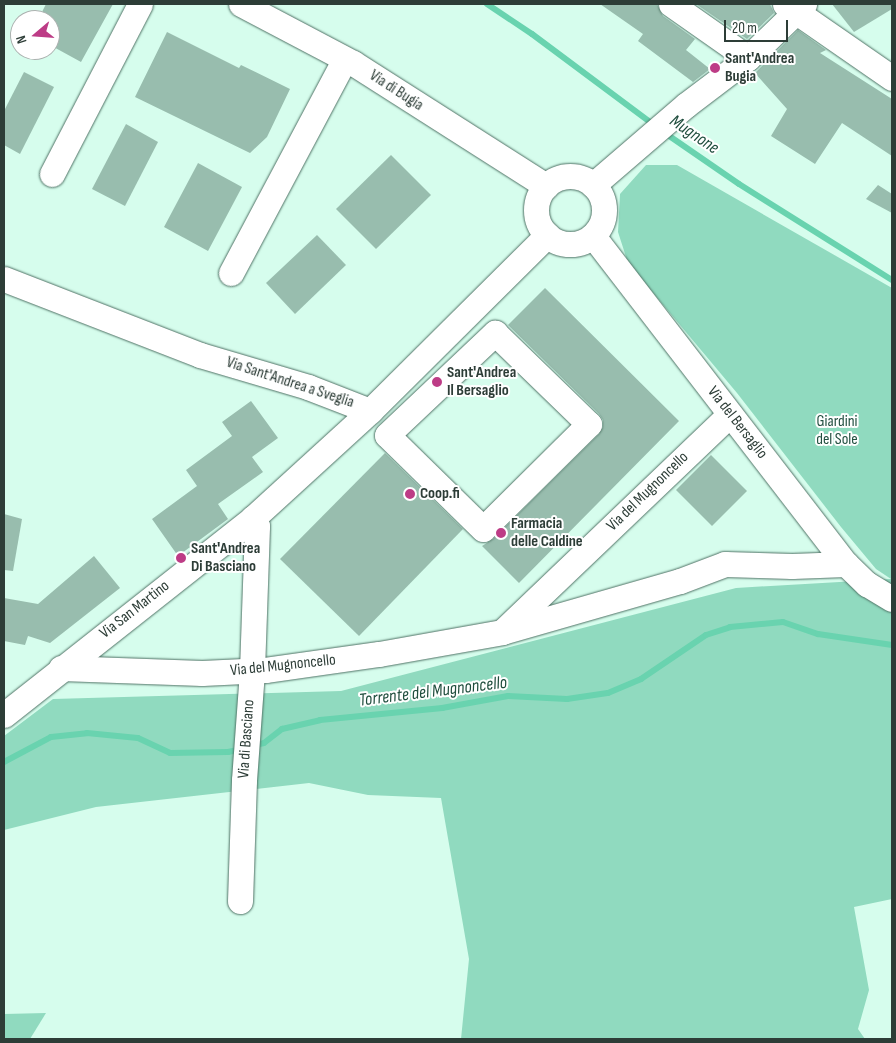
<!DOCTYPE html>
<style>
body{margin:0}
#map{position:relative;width:896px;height:1043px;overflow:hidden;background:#d6fded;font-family:"Sofia Sans Condensed",sans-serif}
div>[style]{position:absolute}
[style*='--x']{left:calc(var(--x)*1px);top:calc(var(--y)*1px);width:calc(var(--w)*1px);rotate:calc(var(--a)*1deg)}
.green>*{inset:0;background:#90dabf}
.stream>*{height:6px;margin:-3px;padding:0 3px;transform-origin:3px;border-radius:3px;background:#69d3af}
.building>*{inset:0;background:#98bdae}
.roads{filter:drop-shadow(0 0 1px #4f7265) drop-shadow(0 0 1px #4f7265)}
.street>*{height:25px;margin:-12.5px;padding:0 12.5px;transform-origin:12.5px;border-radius:12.5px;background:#fff}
.street>.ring{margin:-12.5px;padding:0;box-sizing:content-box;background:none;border:25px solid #fff;border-radius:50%}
.dots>*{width:14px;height:14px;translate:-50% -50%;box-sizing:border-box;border:2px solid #fff;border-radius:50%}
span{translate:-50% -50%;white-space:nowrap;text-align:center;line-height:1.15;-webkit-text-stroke:4px #fff;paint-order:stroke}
.poi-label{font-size:16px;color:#2d3d37;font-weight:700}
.left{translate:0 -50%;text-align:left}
.street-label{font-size:16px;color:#2d3d37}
.park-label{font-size:16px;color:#224f40}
.water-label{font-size:18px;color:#204e3e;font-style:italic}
.frame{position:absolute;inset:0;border:5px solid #2d3d37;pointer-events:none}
.north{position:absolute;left:10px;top:10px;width:50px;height:50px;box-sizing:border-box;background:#fff;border:1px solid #abb1af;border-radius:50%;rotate:252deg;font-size:14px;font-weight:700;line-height:20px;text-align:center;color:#2d3d37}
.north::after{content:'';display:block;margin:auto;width:18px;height:22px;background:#bd3c86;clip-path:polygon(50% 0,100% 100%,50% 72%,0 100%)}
.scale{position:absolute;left:724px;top:20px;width:64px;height:22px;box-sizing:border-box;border:2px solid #2d3d37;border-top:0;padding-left:6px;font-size:15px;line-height:18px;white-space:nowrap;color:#2d3d37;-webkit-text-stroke:4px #fff;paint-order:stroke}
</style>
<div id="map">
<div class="green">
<div style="clip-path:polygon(646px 165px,677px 165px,892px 288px,892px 899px,854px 907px,869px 990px,858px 1029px,865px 1039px,461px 1039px,469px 959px,441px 798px,368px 795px,309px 783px,96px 807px,4px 830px,4px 736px,53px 699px,341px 691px,736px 588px,891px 579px,876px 569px,841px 527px,737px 393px,628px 263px,618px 232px,620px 194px)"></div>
<div style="clip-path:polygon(46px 1013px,30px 1039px,4px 1039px,4px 1014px)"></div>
</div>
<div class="stream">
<div style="--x:487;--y:4;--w:54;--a:33.7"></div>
<div style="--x:532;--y:34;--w:152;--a:36.7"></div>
<div style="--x:662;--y:131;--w:93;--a:34.5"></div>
<div style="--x:739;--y:184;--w:181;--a:32.1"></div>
<div style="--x:251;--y:746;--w:13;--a:-13"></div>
<div style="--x:264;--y:743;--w:23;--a:-38"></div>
<div style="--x:282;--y:729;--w:39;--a:-13"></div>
<div style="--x:320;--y:720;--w:123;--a:-5.6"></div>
<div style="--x:442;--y:708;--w:67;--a:-10.3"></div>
<div style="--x:508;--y:696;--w:59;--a:2.9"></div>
<div style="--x:567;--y:699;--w:41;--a:-8.3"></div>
<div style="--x:608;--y:693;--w:36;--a:-23"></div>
<div style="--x:641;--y:679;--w:78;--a:-34.1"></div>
<div style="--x:706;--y:635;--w:25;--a:-18"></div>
<div style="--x:730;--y:627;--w:53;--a:-5.4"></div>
<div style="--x:783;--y:622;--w:37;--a:19"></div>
<div style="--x:818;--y:634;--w:75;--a:8.5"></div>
<div style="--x:4;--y:762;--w:53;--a:-28"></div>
<div style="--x:51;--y:737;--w:36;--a:-6"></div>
<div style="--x:87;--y:733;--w:51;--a:5.6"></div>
<div style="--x:138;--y:738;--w:35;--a:25"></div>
<div style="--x:170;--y:753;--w:58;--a:-1"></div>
<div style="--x:228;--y:752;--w:14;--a:-12"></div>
</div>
<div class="building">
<div style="clip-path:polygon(46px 4px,113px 4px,81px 62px,50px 45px,50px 20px,38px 20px)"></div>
<div style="clip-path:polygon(600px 4px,657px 4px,663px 16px,695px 39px,686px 50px,710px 69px,693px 82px,638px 41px,643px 34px)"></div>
<div style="clip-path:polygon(696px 4px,770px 4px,774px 13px,747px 39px)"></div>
<div style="clip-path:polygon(832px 4px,892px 4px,892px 9px,854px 32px)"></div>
<div style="clip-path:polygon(798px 30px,826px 50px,820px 53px,892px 99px,892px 156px,842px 123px,815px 164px,771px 136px,787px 109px,755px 73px)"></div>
<div style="clip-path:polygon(167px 32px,239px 68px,241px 65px,290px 89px,267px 137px,250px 153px,135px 97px)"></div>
<div style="clip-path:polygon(24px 72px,54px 87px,20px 154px,4px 145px,4px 111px)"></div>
<div style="clip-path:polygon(126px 124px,158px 142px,125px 206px,92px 189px)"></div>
<div style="clip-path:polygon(391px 155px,431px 195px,376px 249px,336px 209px)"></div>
<div style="clip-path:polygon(198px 163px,242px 187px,208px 251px,164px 227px)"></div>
<div style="clip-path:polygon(878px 185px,892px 194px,892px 213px,866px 199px)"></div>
<div style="clip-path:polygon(317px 235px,346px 265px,295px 314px,266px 283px)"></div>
<div style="clip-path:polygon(545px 288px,679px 421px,519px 583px,482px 546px,493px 539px,599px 434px,603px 427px,603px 420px,599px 414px,508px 325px)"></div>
<div style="clip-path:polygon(251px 401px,278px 438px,252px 457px,263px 472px,218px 504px,228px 519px,178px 556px,152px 519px,197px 486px,186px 470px,232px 436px,222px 422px)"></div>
<div style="clip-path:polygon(385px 453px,463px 529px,359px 636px,280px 559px)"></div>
<div style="clip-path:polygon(711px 455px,747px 491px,712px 526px,676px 490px)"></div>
<div style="clip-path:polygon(4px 514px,22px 519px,13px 571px,4px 570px)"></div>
<div style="clip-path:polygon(94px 556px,120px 588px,50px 643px,28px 636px,25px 645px,4px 641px,4px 598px,38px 604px)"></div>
</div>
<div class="roads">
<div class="street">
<div style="--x:241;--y:4;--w:127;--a:27.8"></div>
<div style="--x:353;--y:63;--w:229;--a:32.5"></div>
<div style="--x:671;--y:4;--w:94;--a:35"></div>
<div style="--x:785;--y:4;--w:130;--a:34.7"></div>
<div style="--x:52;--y:174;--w:191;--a:-62.6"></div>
<div class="ring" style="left:536px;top:176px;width:43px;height:43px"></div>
<div style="--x:593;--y:185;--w:123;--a:-40.7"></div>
<div style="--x:686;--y:105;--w:78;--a:-37.2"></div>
<div style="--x:748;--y:58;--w:78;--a:-44"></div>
<div style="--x:593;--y:236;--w:414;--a:52.4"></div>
<div style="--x:846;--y:564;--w:29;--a:44"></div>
<div style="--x:867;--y:584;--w:29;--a:31"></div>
<div style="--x:231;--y:273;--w:242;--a:-62"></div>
<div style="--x:4;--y:279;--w:210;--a:21.2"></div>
<div style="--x:200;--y:355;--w:113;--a:16.5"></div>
<div style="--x:308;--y:387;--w:66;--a:21.2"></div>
<div style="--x:495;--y:333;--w:131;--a:44.1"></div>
<div style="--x:589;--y:424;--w:149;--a:135.3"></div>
<div style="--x:483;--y:529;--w:134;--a:-135.6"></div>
<div style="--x:387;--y:435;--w:149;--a:-43.4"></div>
<div style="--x:502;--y:632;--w:315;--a:-43.7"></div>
<div style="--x:61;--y:668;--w:141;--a:2"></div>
<div style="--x:202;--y:673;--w:63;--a:-2.7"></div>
<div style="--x:265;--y:670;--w:115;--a:-8"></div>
<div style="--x:379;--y:654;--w:125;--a:-10.1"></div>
<div style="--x:502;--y:632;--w:185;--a:-16"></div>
<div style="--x:680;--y:581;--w:48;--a:-20.7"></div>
<div style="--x:725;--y:564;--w:67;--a:1.7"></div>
<div style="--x:792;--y:566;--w:54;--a:-2.1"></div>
<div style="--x:4;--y:715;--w:318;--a:-38.3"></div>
<div style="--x:253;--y:518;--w:159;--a:-42.4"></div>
<div style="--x:370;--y:411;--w:250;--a:-44.8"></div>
<div style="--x:240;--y:901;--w:121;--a:-88.1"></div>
<div style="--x:244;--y:780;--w:110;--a:-85.8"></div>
<div style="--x:252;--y:670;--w:144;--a:-88"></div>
<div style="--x:257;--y:526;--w:9;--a:-117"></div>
</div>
</div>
<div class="dots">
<div style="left:715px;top:68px;background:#bd3c86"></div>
<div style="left:437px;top:382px;background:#bd3c86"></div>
<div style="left:410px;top:494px;background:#bd3c86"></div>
<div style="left:501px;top:533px;background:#bd3c86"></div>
<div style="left:181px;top:558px;background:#bd3c86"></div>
</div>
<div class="poi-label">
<span class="left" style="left:725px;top:68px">Sant'Andrea<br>Bugia</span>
<span class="left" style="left:447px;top:382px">Sant'Andrea<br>Il Bersaglio</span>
<span class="left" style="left:420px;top:494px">Coop.fi</span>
<span class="left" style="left:511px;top:533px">Farmacia<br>delle Caldine</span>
<span class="left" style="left:191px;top:558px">Sant'Andrea<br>Di Basciano</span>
</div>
<div class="street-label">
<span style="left:396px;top:91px;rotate:33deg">Via di Bugia</span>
<span style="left:290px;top:383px;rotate:18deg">Via Sant'Andrea a Sveglia</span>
<span style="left:737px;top:423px;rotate:52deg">Via del Bersaglio</span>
<span style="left:648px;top:492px;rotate:-44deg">Via del Mugnoncello</span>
<span style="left:135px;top:610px;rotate:-38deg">Via San Martino</span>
<span style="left:283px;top:666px;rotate:-6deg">Via del Mugnoncello</span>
<span style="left:247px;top:739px;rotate:-86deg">Via di Basciano</span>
</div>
<div class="park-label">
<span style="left:837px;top:431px">Giardini<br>del Sole</span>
</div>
<div class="water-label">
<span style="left:694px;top:135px;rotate:34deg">Mugnone</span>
<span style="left:433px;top:692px;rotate:-7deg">Torrente del Mugnoncello</span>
</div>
<div class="frame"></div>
<div class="north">N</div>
<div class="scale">20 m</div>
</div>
